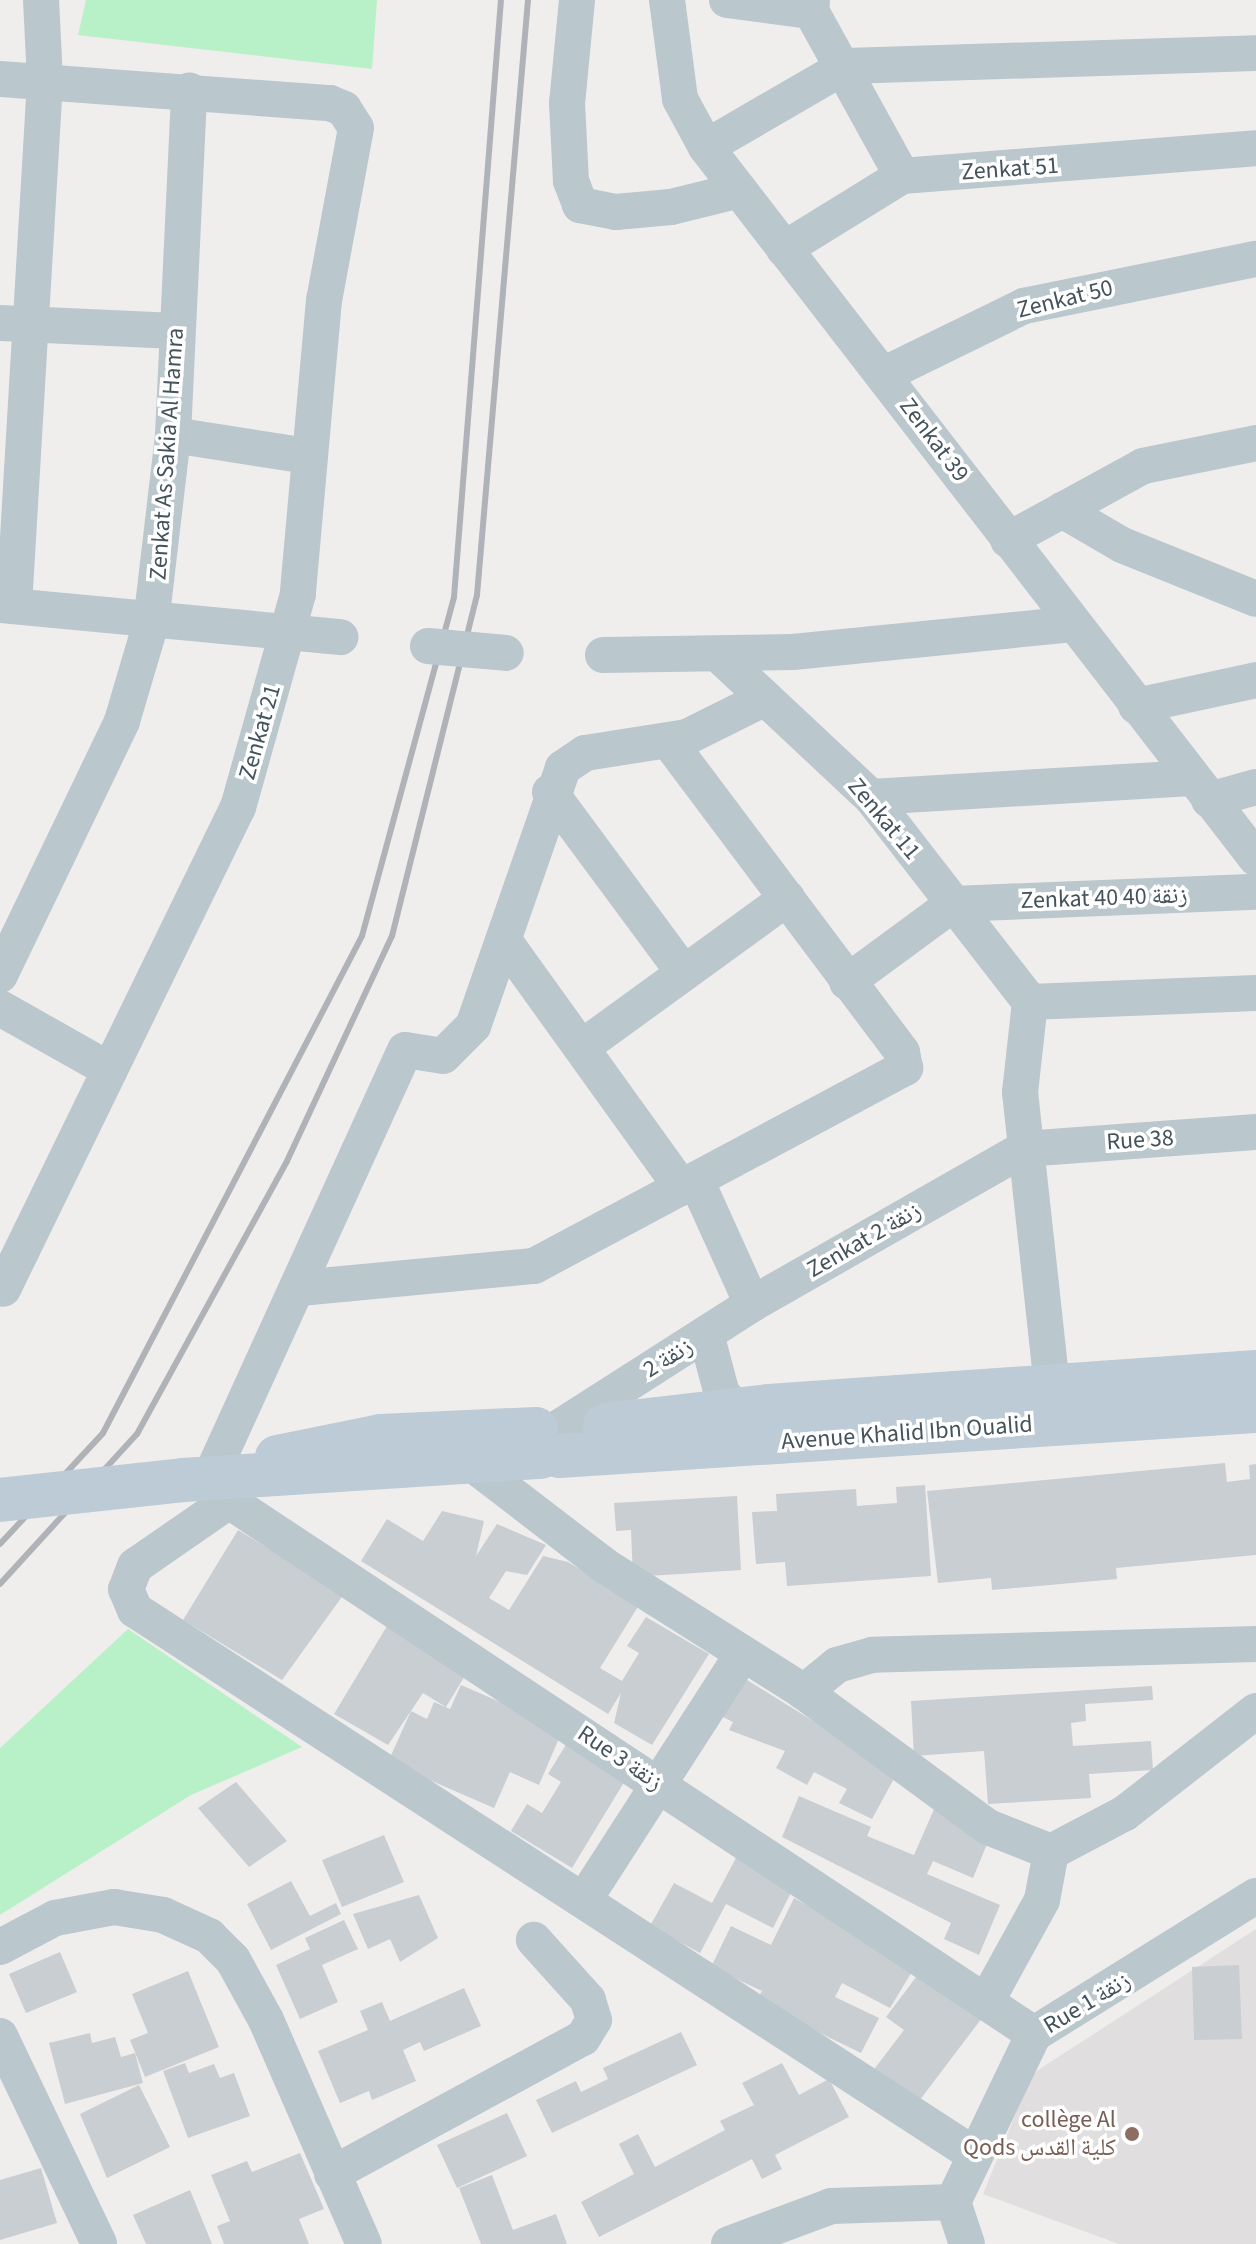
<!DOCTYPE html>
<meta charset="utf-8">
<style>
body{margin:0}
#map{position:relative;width:1256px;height:2244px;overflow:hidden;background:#f0eded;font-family:"Source Sans 3","Noto Naskh Arabic",sans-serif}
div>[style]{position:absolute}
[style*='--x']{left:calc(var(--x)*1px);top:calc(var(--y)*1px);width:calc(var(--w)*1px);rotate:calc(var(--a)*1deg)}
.education>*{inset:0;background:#e1dedf}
.green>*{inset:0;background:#b8f1c7}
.building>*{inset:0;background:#c9ced2}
.street>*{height:36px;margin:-18px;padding:0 18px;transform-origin:18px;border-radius:18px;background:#bac7cd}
.secondary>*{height:44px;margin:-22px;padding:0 22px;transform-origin:22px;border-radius:22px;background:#bccbd5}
.rail>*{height:6px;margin:-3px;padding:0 3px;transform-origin:3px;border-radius:3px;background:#afb3b8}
.street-bridge>*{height:36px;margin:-18px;padding:0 18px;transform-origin:18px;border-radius:18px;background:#bac7cd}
.secondary-bridge>*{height:44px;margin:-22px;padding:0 22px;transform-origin:22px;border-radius:22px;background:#bccbd5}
.dots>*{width:22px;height:22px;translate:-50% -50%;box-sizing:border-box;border:4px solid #fff;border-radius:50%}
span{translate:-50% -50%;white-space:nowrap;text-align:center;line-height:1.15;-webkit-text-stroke:7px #fff;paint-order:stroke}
.street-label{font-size:24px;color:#44535b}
.education-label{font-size:24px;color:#785e54}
.right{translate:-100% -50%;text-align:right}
</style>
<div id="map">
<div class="education">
<div style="clip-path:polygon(1256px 1929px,1256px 2244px,1119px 2244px,983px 2194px,1032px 2074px)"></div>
</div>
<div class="green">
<div style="clip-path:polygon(86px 0,377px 0,372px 69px,78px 35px)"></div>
<div style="clip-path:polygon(128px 1629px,302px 1747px,191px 1795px,0 1915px,0 1748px)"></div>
</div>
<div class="building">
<div style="clip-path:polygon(1225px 1463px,1227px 1482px,1250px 1479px,1249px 1465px,1256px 1464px,1256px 1555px,1116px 1568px,1117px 1579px,992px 1590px,991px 1578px,938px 1583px,927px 1491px)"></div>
<div style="clip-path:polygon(925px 1485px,931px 1576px,787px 1586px,785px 1562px,756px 1564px,752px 1512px,777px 1511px,776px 1494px,856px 1489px,857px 1506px,897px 1503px,896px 1487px)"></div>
<div style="clip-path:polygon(737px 1496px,741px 1570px,633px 1577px,631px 1530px,616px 1531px,614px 1503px)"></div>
<div style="clip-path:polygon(442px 1511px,484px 1521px,476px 1556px,497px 1524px,546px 1545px,527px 1575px,506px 1571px,489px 1598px,509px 1610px,543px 1556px,568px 1562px,639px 1605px,600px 1668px,622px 1681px,639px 1653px,627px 1646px,646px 1617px,709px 1654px,652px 1745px,614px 1723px,621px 1693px,608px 1714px,361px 1561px,387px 1519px,423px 1541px)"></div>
<div style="clip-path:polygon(238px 1530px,344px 1594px,282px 1680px,183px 1620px)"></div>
<div style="clip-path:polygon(387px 1626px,466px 1674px,446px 1707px,423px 1693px,388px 1745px,334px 1714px)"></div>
<div style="clip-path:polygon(734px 1672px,897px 1773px,872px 1819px,839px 1803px,847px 1789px,814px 1772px,807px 1785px,776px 1768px,785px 1751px,729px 1730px,733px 1722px,713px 1712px)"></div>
<div style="clip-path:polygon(461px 1685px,563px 1729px,539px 1785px,510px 1772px,494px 1808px,388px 1762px,411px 1711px,427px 1719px,434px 1702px,450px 1709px)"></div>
<div style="clip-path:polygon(1152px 1686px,1153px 1700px,1085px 1704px,1086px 1721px,1071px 1723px,1073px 1746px,1151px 1741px,1153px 1770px,1089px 1774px,1091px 1798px,988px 1804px,984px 1751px,914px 1756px,911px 1701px)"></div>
<div style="clip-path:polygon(567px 1743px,626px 1779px,572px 1868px,511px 1831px,527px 1804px,542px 1813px,561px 1782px,548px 1774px)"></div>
<div style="clip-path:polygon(236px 1782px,287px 1841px,249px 1867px,198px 1808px)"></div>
<div style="clip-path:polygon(799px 1796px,871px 1827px,867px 1836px,914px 1855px,935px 1807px,992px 1832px,973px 1878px,933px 1861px,927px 1874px,1000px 1905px,979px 1955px,944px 1939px,951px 1923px,782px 1837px)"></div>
<div style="clip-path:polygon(384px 1835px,404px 1882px,342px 1907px,322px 1860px)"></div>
<div style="clip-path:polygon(737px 1856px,794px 1887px,773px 1928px,726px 1904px,700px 1953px,650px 1926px,674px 1883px,712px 1903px)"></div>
<div style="clip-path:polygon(291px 1881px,310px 1916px,336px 1903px,341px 1914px,271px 1950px,247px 1904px)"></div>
<div style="clip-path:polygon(419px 1895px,438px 1938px,400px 1962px,390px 1939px,368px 1949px,353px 1914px)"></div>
<div style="clip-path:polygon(794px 1898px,916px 1965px,890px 2008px,842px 1983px,835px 1997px,879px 2018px,861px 2053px,756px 2002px,762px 1991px,711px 1967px,731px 1926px,771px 1945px)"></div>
<div style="clip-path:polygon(344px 1920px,358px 1949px,322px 1965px,338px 2002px,300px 2019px,276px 1965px,310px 1949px,305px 1938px)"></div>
<div style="clip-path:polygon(60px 1952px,77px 1992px,26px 2013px,9px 1974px)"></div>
<div style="clip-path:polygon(1239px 1965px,1242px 2039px,1194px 2040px,1192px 1967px)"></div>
<div style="clip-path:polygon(188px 1971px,219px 2047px,145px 2077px,130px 2040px,148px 2033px,132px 1994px)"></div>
<div style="clip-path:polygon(920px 1972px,982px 2018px,916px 2105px,872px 2072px,904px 2030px,886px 2017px)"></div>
<div style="clip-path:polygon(464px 1988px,481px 2026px,424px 2051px,420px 2042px,403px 2050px,416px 2081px,372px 2100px,369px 2091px,340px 2103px,318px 2051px,368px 2030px,360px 2011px,382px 2002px,390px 2021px)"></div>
<div style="clip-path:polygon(681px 2032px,697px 2065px,552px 2133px,536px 2100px,576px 2081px,581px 2092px,608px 2079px,603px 2068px)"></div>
<div style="clip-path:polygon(90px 2033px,92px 2043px,115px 2037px,121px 2057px,135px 2053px,143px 2083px,65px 2104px,49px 2043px)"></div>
<div style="clip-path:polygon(185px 2063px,189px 2073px,214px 2064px,220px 2078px,234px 2073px,250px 2116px,188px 2138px,163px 2071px)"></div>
<div style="clip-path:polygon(782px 2063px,799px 2095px,829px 2079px,849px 2117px,775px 2155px,782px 2169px,762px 2179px,752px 2159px,599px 2237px,581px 2202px,634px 2174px,619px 2144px,638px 2134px,655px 2167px,725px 2130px,720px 2121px,754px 2105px,742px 2083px)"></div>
<div style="clip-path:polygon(139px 2085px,170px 2147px,107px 2178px,80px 2114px)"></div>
<div style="clip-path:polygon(507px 2113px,527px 2156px,457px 2188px,437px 2145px)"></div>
<div style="clip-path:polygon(300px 2153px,324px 2209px,299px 2219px,309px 2244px,224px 2244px,217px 2226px,230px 2221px,211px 2175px,247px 2161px,252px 2172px)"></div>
<div style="clip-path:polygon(41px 2168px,57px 2223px,0 2240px,0 2180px)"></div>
<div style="clip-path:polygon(492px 2175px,513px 2230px,556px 2214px,567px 2244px,481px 2244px,459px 2188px)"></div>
<div style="clip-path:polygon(190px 2190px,212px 2244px,146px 2244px,133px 2215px)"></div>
</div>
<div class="street">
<div style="--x:577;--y:0;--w:103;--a:95.5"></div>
<div style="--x:567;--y:103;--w:78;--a:87.1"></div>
<div style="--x:571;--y:181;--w:26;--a:69"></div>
<div style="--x:580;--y:205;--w:37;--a:11"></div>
<div style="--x:616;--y:212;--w:55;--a:-5.2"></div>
<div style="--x:671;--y:207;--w:67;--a:-13.8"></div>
<div style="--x:667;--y:0;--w:100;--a:82.5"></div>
<div style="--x:680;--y:99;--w:55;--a:61.6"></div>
<div style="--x:706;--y:147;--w:899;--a:52.28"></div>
<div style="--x:727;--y:0;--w:85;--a:7.5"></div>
<div style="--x:812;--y:0;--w:11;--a:95"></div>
<div style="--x:811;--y:11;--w:188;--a:61.1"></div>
<div style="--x:0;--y:79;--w:331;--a:4.2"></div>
<div style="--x:330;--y:103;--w:15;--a:23"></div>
<div style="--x:344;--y:109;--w:22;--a:58"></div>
<div style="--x:356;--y:128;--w:175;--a:100.5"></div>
<div style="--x:324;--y:300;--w:295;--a:95.1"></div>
<div style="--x:298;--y:594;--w:221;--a:105.7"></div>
<div style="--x:238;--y:807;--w:536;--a:115.99"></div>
<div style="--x:706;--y:147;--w:162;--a:-30.1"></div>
<div style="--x:846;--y:66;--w:410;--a:-1.8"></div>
<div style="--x:784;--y:249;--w:139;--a:-31.7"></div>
<div style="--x:902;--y:176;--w:355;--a:-4.5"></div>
<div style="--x:0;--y:323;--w:176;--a:2.6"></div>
<div style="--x:885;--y:374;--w:155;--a:-26.1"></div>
<div style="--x:1024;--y:306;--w:237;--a:-11.5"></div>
<div style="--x:173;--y:435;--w:136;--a:8.9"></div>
<div style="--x:1062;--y:510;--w:69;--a:30.3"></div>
<div style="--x:1122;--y:545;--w:144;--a:21.9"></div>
<div style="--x:1008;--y:540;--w:154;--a:-28.7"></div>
<div style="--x:1143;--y:466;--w:115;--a:-11.5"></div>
<div style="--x:0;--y:605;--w:342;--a:5.4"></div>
<div style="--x:14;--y:606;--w:526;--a:-86.62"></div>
<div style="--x:45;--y:81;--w:81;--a:-92.8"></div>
<div style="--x:718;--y:654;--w:209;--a:43.1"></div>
<div style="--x:871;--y:797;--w:259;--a:52.2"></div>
<div style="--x:603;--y:655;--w:190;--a:-0.9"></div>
<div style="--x:793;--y:652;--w:282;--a:-5.7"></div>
<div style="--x:765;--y:698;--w:87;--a:153.4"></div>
<div style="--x:687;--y:737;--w:103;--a:171.1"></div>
<div style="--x:585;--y:753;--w:27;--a:146"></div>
<div style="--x:563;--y:768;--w:273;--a:109.2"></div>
<div style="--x:473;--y:1026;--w:42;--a:135"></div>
<div style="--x:443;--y:1056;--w:38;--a:-171"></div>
<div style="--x:405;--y:1050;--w:470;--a:114.5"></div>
<div style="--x:210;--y:1478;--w:30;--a:50"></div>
<div style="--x:229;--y:1501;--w:965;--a:33.51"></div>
<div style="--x:1136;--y:706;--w:123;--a:-12.2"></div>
<div style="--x:550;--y:792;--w:225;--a:53.5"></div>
<div style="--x:871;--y:797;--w:321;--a:-3.4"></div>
<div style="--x:1209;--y:800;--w:49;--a:-15.5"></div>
<div style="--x:953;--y:904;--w:303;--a:-2.3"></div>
<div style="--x:505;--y:942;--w:303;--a:54.3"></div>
<div style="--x:0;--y:975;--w:282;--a:-64.3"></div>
<div style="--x:122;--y:721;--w:102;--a:-73.5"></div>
<div style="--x:151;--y:623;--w:189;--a:-83.3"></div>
<div style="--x:173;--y:435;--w:345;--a:-87.3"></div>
<div style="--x:847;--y:982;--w:132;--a:-36.3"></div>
<div style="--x:1030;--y:1002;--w:91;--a:96.3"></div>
<div style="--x:1020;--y:1092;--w:296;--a:83.8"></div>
<div style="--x:1030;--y:1002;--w:226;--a:-2.3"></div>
<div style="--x:0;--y:1008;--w:126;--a:29.4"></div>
<div style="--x:585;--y:1045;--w:250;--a:-36"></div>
<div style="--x:696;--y:1180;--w:136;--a:65.7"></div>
<div style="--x:300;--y:1288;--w:235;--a:-5.4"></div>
<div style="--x:534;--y:1266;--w:421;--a:-28.1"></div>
<div style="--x:905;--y:1068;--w:16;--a:-101"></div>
<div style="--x:902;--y:1052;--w:388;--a:-126.9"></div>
<div style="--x:706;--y:1334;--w:62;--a:75.1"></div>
<div style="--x:722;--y:1394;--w:21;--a:45"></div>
<div style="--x:560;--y:1427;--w:228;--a:-32.6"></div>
<div style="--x:752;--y:1304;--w:313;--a:-29.7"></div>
<div style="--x:1024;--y:1149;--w:233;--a:-4.2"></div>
<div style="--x:471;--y:1463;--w:169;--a:37.5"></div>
<div style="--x:605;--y:1566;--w:236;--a:32.3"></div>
<div style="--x:229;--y:1501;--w:114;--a:145.3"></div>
<div style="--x:135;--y:1566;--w:25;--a:111"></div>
<div style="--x:126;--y:1589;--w:23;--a:67"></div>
<div style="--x:135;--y:1610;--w:1001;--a:32.98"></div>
<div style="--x:1256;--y:1644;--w:384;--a:178.4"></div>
<div style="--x:872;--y:1655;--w:36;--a:164"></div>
<div style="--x:837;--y:1665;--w:43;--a:140.7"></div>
<div style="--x:804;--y:1692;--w:228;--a:36.3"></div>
<div style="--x:988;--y:1827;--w:68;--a:21.6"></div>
<div style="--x:1051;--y:1852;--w:84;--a:-27.8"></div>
<div style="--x:1125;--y:1813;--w:166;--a:-37.9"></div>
<div style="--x:584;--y:1900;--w:292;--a:-57.2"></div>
<div style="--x:0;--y:1947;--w:62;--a:-27.8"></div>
<div style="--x:55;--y:1918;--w:60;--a:-10.6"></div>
<div style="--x:114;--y:1907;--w:50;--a:9.3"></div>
<div style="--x:163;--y:1915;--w:51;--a:24.5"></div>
<div style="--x:209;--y:1936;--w:34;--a:45"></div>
<div style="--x:233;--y:1960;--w:68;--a:61.2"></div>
<div style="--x:266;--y:2020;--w:244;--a:66.4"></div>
<div style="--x:986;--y:2002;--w:116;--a:-61.2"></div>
<div style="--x:1042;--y:1900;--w:49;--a:-79.4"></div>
<div style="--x:0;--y:2036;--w:230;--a:64.5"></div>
<div style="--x:332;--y:2174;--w:285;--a:-28.5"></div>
<div style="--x:583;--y:2038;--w:21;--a:-59"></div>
<div style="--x:594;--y:2020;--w:21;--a:-107"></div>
<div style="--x:588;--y:2000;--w:81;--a:-132"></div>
<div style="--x:953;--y:2202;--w:187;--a:-64.3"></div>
<div style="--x:1034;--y:2034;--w:261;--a:-31.9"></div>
<div style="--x:953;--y:2202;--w:44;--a:71.6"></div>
<div style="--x:729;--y:2244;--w:109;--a:-20.4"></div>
<div style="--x:831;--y:2206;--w:122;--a:-1.9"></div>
</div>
<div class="secondary">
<div style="--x:605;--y:1425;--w:165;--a:-6.6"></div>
<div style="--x:769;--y:1406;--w:488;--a:-4"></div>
<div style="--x:559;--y:1456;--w:698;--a:-3.69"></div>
<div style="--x:277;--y:1457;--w:106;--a:-11.4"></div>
<div style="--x:381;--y:1436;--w:155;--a:-2.6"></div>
<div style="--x:183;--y:1480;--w:359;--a:-3.7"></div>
</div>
<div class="rail">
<div style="--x:0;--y:1544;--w:151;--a:-47.1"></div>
<div style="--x:103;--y:1433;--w:560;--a:-62.47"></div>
<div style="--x:362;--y:936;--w:351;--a:-74.8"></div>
<div style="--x:454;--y:597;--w:599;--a:-85.5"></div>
<div style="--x:0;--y:1584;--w:203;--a:-47.6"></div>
<div style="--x:137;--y:1434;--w:311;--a:-61.2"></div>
<div style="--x:287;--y:1161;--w:248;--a:-65"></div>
<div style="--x:392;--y:936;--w:351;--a:-76"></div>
<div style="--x:477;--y:595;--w:597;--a:-85.1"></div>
</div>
<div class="street-bridge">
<div style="--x:428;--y:646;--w:78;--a:5.1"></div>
</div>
<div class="secondary-bridge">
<div style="--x:0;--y:1500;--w:184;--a:-6.2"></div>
</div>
<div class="dots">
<div style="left:1132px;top:2134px;background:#8d6e63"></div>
</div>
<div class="street-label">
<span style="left:1010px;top:169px;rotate:-4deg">Zenkat 51</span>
<span style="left:1065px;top:299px;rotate:-14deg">Zenkat 50</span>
<span style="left:934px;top:440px;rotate:53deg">Zenkat 39</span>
<span style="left:167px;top:454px;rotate:-86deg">Zenkat As Sakia Al Hamra</span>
<span style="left:260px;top:732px;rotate:-74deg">Zenkat 21</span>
<span style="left:884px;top:819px;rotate:50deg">Zenkat 11</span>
<span style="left:1104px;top:898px;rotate:-2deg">Zenkat 40 زنقة 40</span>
<span style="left:1140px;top:1140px;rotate:-4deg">Rue 38</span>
<span style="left:864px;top:1240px;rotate:-30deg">Zenkat 2 زنقة</span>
<span style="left:668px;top:1358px;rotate:-32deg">زنقة 2</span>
<span style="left:907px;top:1433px;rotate:-4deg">Avenue Khalid Ibn Oualid</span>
<span style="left:620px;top:1758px;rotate:34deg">Rue 3 زنقة</span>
<span style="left:1087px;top:2003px;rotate:-31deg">Rue 1 زنقة</span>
</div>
<div class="education-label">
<span class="right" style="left:1116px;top:2134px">collège Al<br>Qods كلية القدس</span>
</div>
</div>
